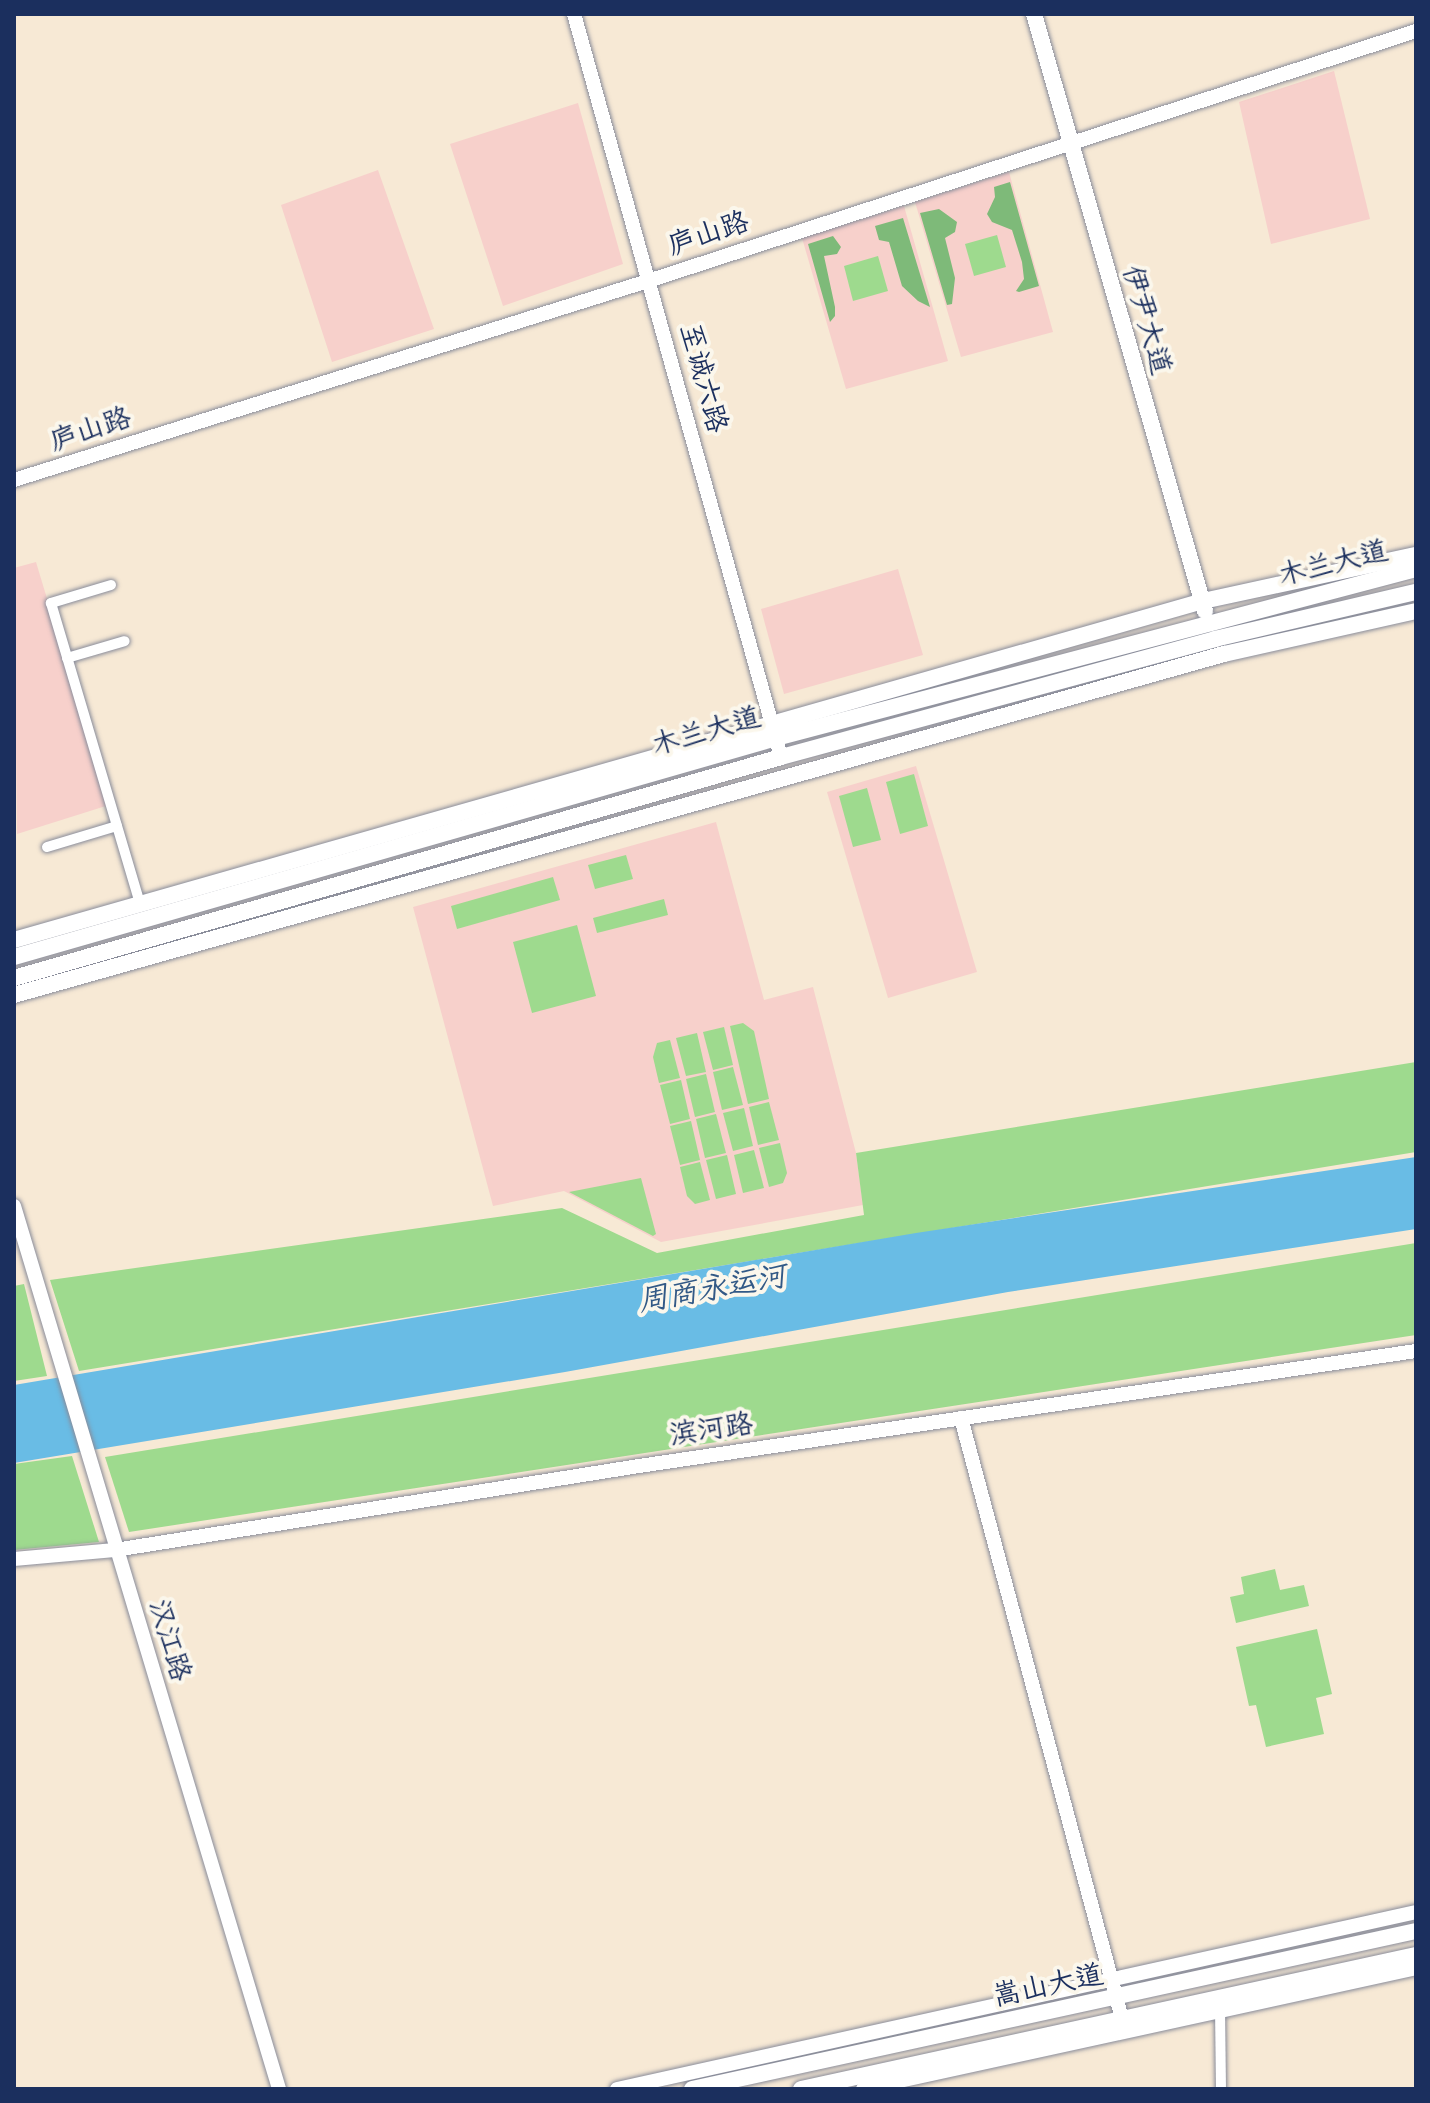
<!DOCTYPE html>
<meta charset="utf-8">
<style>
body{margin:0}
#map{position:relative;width:1430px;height:2103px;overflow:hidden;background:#f7e9d5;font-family:"Comic Neue","LXGW WenKai TC",sans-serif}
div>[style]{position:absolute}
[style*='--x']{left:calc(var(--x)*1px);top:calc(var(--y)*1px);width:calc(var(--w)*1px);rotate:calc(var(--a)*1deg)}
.built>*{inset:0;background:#f7d0cb}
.green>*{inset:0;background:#9eda8e}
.forest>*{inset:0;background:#7eba79}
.water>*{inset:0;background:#69bce5}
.roads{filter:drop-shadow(0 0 2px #898c9a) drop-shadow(0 0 2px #898c9a)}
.street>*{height:10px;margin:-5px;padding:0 5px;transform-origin:5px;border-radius:5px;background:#fff}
.secondary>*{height:14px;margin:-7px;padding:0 7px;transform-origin:7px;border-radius:7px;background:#fff}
.primary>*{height:16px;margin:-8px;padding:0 8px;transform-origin:8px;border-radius:8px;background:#fff}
span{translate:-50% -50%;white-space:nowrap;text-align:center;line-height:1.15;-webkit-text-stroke:8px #fbf7ec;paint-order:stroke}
.street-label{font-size:28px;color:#1b2f5e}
.water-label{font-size:30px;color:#325986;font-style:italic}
.frame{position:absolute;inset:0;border:16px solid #1b2f5e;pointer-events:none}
</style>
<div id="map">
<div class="built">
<div style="clip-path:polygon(1334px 71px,1370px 219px,1271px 244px,1239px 102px)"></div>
<div style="clip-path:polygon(578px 103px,623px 264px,503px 306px,450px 144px)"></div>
<div style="clip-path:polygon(378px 170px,434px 329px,332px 362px,281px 205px)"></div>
<div style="clip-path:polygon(1009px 172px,1053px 332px,961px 357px,915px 202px)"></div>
<div style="clip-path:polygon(904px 206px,948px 361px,846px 389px,802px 238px)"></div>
<div style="clip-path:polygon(36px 562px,109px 805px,17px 834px,14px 568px)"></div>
<div style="clip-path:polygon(898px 569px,923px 655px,784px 694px,761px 609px)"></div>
<div style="clip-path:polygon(916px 766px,977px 972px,888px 998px,827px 792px)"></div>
<div style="clip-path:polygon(716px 822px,764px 1000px,813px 987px,856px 1153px,863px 1205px,661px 1242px,564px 1191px,493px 1206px,413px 907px)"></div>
</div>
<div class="green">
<div style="clip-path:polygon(997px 235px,1006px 267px,974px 276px,965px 244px)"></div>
<div style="clip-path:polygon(878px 256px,888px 291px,853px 301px,844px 266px)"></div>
<div style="clip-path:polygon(914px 774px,928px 826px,900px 834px,886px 782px)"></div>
<div style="clip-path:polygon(867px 788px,881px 840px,853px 847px,839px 796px)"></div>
<div style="clip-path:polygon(626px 855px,633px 879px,595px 889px,588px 865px)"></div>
<div style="clip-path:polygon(553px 877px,560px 900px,457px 929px,451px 906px)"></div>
<div style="clip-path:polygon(664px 899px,668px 915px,597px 933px,593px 918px)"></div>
<div style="clip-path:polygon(577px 925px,596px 996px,532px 1013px,513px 942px)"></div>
<div style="clip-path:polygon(743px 1023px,754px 1031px,769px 1099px,748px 1104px,730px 1026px)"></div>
<div style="clip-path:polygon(724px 1027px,733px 1065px,713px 1070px,703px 1032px)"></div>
<div style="clip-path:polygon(697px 1033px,706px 1072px,686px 1076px,676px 1038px)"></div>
<div style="clip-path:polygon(670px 1040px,680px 1078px,659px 1083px,653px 1057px,657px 1043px)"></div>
<div style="clip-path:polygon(1416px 1062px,1416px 1152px,79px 1371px,50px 1280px,562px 1208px,657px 1253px,864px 1215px,856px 1153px)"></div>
<div style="clip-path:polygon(733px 1067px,743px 1105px,722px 1110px,713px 1072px)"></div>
<div style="clip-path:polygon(706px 1074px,715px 1112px,695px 1117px,686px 1079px)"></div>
<div style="clip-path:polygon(681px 1080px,690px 1119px,670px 1124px,660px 1085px)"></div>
<div style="clip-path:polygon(769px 1102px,779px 1140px,758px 1145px,749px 1107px)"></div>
<div style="clip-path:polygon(744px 1108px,753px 1146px,733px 1151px,723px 1113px)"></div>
<div style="clip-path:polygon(716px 1114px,726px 1153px,705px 1158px,696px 1119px)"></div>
<div style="clip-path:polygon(691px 1121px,700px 1160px,680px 1165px,670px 1126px)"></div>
<div style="clip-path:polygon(780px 1143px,787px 1173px,783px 1183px,769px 1187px,759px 1148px)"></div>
<div style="clip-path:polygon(754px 1150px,764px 1188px,743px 1193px,734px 1155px)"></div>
<div style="clip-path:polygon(727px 1155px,736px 1194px,716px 1199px,706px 1160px)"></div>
<div style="clip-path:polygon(700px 1162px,710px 1200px,695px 1204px,687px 1196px,680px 1167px)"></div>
<div style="clip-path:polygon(641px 1178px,656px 1234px,653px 1236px,569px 1192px)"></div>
<div style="clip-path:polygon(1416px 1243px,1416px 1335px,129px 1532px,105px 1457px)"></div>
<div style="clip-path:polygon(24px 1284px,47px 1376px,14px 1381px,14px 1286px)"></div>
<div style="clip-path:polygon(72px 1456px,99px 1542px,14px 1550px,14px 1464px)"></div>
<div style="clip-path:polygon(1275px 1569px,1280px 1590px,1304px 1585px,1309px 1606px,1236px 1623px,1230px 1597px,1244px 1594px,1241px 1577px)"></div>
<div style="clip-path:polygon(1317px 1629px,1332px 1694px,1316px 1698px,1324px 1734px,1266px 1747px,1256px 1705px,1249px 1706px,1236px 1647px)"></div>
</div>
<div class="forest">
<div style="clip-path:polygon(1010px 182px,1039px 286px,1019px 292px,1016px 291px,1024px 279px,1022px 262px,1012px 230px,992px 222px,987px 214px,995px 197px,994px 187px)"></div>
<div style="clip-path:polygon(939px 209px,957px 222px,955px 232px,945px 238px,955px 278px,952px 304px,947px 305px,920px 213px)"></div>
<div style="clip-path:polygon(903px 218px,930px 307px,918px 301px,902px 286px,889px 242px,879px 240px,875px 226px)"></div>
<div style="clip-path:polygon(833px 236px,841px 247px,837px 254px,824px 256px,835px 307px,835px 316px,830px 322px,808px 244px)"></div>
</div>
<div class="water">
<div style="clip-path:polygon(1416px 1157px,1416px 1229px,1008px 1292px,565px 1372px,14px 1463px,14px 1385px,916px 1233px)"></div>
</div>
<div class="roads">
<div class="street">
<div style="--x:111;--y:585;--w:63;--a:163.3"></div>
<div style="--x:51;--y:603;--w:314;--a:73.5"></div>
<div style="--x:67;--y:658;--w:60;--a:-16.3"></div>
<div style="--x:47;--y:847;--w:73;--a:-16.7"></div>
<div style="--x:1220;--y:2008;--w:81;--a:89.3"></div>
</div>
<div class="secondary">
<div style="--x:574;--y:14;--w:771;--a:74.43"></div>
<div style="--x:14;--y:480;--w:668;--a:-17.43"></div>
<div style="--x:651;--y:280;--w:805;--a:-18.03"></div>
<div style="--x:14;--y:1206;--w:922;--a:73.29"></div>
<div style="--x:961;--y:1418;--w:622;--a:75"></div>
<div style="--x:14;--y:1559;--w:101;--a:-5.1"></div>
<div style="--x:115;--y:1550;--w:531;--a:-9.11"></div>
<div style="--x:639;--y:1466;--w:785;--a:-8.42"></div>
<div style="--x:617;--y:2089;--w:818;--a:-12.49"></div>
<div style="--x:863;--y:2089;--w:566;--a:-12.34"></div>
</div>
<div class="primary">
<div style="--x:1034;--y:14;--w:621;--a:74.02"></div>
<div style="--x:14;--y:940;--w:1236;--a:-15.91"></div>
<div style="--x:1203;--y:601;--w:218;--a:-12.2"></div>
<div style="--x:14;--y:957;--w:793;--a:-16.03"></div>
<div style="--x:776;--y:738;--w:662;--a:-14.79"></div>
<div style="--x:14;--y:978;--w:798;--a:-16.07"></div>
<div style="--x:781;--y:757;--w:450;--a:-15.2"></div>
<div style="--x:1215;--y:639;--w:206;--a:-13.2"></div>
<div style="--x:14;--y:995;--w:1257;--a:-15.74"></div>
<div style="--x:1224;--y:654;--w:197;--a:-12.6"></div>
<div style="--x:692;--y:2089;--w:741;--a:-12.31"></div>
<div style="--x:801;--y:2089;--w:629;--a:-12.29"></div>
</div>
</div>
<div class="street-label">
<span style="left:708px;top:233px;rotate:-18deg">庐山路</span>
<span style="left:1147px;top:320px;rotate:74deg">伊尹大道</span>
<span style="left:704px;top:378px;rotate:75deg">至诚六路</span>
<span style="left:90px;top:429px;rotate:-18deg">庐山路</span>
<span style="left:1333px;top:563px;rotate:-14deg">木兰大道</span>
<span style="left:706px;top:731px;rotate:-16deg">木兰大道</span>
<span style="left:711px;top:1429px;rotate:-8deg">滨河路</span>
<span style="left:170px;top:1640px;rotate:73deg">汉江路</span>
<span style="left:1048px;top:1985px;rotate:-12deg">嵩山大道</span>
</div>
<div class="water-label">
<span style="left:712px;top:1289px;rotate:-10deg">周商永运河</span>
</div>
<div class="frame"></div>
</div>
